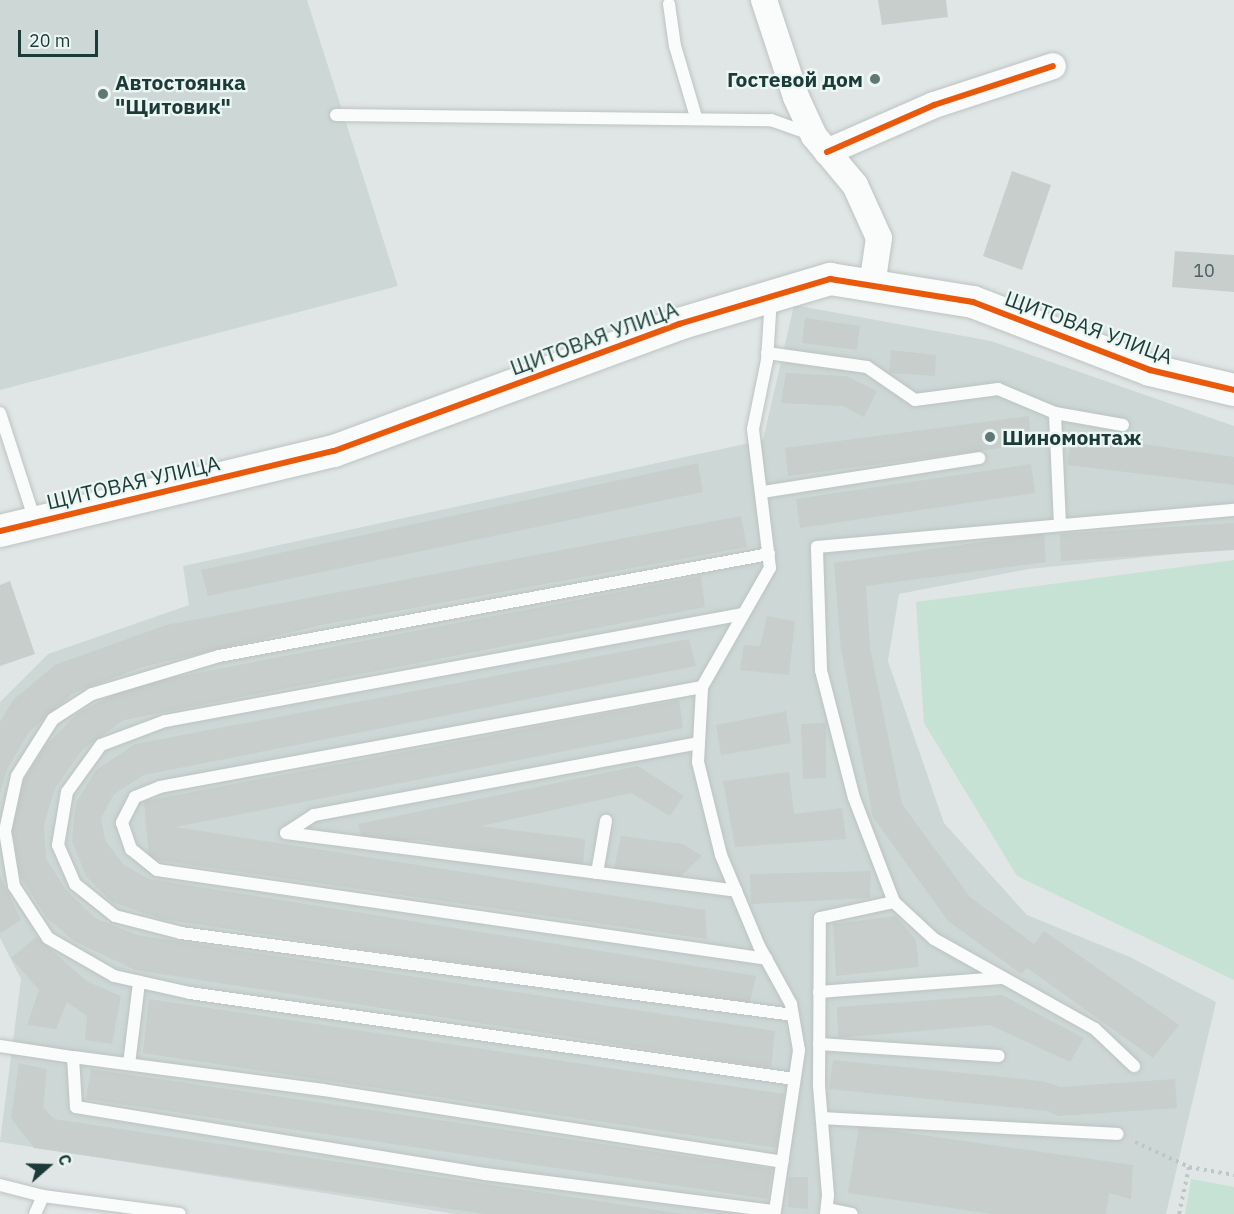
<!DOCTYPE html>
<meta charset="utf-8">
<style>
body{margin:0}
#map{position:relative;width:1234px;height:1214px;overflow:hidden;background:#e0e6e5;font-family:"IBM Plex Sans",sans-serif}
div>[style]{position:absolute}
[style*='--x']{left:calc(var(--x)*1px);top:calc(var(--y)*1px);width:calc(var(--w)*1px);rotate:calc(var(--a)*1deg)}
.built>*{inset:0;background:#cdd8d6}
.green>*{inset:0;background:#c6e2d4}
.building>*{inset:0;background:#c7cecc}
.path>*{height:4px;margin-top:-2px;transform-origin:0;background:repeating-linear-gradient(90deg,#bdc8c6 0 3px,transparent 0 7.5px)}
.roads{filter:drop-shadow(0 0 2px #bdc3c2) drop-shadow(0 0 2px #bdc3c2)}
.service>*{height:12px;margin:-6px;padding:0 6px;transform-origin:6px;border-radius:6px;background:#fafbfb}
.minor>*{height:26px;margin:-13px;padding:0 13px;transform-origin:13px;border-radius:13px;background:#fafbfb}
.tertiary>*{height:32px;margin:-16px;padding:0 16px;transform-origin:16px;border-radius:16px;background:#fafbfb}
.cycleway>*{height:6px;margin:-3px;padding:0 3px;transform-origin:3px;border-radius:3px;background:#e8590c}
.dots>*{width:16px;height:16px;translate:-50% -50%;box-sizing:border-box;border:3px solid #ecf7f3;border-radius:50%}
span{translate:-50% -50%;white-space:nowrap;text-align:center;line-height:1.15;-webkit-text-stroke:4.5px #ecf7f3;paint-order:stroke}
.number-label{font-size:18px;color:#48605e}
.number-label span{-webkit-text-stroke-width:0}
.poi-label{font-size:21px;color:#1c3b38;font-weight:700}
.right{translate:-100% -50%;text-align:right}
.left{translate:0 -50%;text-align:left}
.street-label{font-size:21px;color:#1c3b38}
.north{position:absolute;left:18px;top:1136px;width:60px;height:60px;-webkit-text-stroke:4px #ecf7f3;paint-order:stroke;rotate:70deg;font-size:16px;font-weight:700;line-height:24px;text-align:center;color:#1c3b38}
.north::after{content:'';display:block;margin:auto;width:21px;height:27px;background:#1c3b38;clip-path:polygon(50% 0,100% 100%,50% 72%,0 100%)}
.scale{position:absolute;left:18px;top:30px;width:80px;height:27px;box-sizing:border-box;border:3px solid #1c3b38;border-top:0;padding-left:8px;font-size:18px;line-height:21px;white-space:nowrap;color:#1c3b38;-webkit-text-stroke:4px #ecf7f3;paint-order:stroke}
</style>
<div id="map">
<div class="built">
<div style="clip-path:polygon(0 0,307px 0,398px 286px,0 390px)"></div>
<div style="clip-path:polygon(794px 305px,991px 341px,1234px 426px,1234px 548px,1029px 569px,899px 594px,888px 661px,944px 823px,1027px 915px,1130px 957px,1216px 1002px,1166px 1214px,456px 1214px,0 1142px,21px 979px,0 938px,0 702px,48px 654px,189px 605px,183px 566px,763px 440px)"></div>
</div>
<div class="green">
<div style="clip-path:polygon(1234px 560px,1234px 980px,1017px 876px,924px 723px,916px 602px)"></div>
<div style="clip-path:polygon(1191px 1179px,1234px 1187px,1234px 1214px,1185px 1214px)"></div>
</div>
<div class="building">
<div style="clip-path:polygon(878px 0,946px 0,948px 17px,882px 25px)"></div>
<div style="clip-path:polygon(1012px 171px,1051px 185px,1022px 270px,983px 256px)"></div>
<div style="clip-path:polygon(1175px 251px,1234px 255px,1234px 292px,1172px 287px)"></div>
<div style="clip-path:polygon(805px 318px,860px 326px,857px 350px,802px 343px)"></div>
<div style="clip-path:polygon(891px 350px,936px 355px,935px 376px,889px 373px)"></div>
<div style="clip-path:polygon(786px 373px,846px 376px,877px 391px,864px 417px,843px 406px,781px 403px)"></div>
<div style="clip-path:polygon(1029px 416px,1031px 444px,788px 476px,785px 448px)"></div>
<div style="clip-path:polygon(1072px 434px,1234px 457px,1234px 485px,1067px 465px)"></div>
<div style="clip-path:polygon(698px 463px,703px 492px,208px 596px,201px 570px)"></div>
<div style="clip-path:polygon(1031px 464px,1035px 493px,800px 528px,796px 499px)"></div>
<div style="clip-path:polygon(741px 516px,747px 547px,326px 624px,142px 667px,73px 693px,29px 732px,7px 769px,0 794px,0 722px,13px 700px,55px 665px,166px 625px)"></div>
<div style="clip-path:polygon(1234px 523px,1234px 550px,1061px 561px,1060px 534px)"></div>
<div style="clip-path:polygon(1044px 533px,1046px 562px,866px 586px,870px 648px,902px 804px,970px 897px,1034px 944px,1044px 931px,1179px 1025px,1153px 1058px,1027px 968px,1021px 974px,948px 921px,873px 817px,841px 649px,834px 563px)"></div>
<div style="clip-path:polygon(701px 576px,705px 607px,124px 720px,82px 750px,55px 788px,44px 825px,46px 858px,65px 889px,95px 918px,137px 935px,775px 1031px,771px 1068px,135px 970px,74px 941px,47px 918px,21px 878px,12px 832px,21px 785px,44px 747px,78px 713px,130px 686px)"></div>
<div style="clip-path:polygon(10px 581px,35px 654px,0 666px,0 585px)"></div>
<div style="clip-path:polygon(767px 616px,795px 621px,789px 675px,740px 670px,744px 645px,760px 646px)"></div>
<div style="clip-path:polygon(689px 639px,696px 666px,144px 775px,114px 794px,101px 818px,105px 840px,123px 864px,149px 879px,756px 976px,749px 1006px,161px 919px,112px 902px,86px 876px,72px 841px,76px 803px,96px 770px,135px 744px)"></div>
<div style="clip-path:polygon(679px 700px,683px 728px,175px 827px,705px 910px,707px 939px,149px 859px,144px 801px)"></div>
<div style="clip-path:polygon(786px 711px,791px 743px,721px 755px,716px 725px)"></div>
<div style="clip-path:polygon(826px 723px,826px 778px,803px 779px,801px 724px)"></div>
<div style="clip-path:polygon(638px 766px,684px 796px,670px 816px,631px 793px,481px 826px,585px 839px,583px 866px,419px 840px,363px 841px,358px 824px)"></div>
<div style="clip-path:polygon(789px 772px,794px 814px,842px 808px,846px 839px,735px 847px,723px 781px)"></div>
<div style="clip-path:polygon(621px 836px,683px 844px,702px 856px,680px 877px,614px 869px)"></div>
<div style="clip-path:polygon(871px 871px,870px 898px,751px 904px,750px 874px)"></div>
<div style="clip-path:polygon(0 876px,21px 920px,1px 933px,0 931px)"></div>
<div style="clip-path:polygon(896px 916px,916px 940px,919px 967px,836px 976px,833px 924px)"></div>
<div style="clip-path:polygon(36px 937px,88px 982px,121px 996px,112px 1044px,85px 1040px,87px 1016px,67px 1002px,56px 1029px,27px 1025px,39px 990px,11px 958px)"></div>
<div style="clip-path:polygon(1002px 995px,1084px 1038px,1070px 1062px,990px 1025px,838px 1038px,837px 1007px)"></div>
<div style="clip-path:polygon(149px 999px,784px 1094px,777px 1148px,143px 1053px)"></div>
<div style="clip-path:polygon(833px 1060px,1042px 1081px,1061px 1087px,1175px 1079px,1177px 1108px,1058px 1116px,1048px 1111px,829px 1089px)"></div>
<div style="clip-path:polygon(19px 1063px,47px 1069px,43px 1107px,54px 1119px,684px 1214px,485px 1214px,34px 1148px,11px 1118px)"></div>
<div style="clip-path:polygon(91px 1069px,772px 1169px,767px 1199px,86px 1099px)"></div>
<div style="clip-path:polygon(859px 1126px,1133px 1165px,1131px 1199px,1109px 1193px,1106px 1214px,992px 1214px,848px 1193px)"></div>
<div style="clip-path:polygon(789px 1177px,808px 1177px,808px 1209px,788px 1207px)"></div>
</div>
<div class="path">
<div style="--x:1135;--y:1142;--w:60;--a:24.8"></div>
<div style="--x:1179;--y:1214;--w:48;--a:-78"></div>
<div style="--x:1189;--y:1167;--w:46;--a:10.1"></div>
</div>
<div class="roads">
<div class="service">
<div style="--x:669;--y:4;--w:42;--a:81.9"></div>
<div style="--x:675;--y:46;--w:74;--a:73.5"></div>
<div style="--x:336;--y:115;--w:435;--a:0.7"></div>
<div style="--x:771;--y:120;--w:45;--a:19.7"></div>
<div style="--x:767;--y:353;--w:101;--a:8"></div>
<div style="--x:867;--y:367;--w:58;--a:34.5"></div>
<div style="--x:915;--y:400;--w:84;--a:-7.5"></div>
<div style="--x:998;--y:389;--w:62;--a:22.8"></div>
<div style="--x:0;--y:413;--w:114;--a:72"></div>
<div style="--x:763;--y:492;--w:219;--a:-8.9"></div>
<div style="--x:1060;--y:525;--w:112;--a:-92.6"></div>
<div style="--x:1055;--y:413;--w:69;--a:10"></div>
<div style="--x:769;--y:554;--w:559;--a:169.49"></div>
<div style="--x:219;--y:656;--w:133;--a:163.3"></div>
<div style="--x:92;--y:694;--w:46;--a:147.3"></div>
<div style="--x:53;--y:719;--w:67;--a:122.3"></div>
<div style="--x:17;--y:776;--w:56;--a:102.3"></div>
<div style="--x:5;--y:831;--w:56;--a:80.7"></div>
<div style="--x:14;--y:886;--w:62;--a:56.8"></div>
<div style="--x:48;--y:938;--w:76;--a:29.9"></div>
<div style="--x:114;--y:976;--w:78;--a:12.6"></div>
<div style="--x:190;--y:993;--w:610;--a:8.1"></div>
<div style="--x:743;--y:614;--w:588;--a:169.51"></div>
<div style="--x:165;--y:721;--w:68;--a:159.4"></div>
<div style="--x:101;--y:745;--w:58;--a:125.9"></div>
<div style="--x:67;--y:792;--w:54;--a:99.6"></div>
<div style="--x:58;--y:845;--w:43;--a:66.4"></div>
<div style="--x:75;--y:884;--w:51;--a:38.7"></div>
<div style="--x:115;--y:916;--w:68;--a:14.4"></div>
<div style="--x:181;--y:933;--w:617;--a:7.63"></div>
<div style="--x:702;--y:687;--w:551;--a:169.55"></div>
<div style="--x:160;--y:787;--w:27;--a:158"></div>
<div style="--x:135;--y:797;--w:29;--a:117"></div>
<div style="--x:122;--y:823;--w:28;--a:71"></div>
<div style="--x:131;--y:849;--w:33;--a:39"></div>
<div style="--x:157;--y:870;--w:616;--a:8.3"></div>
<div style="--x:699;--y:743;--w:392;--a:169.4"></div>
<div style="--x:314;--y:815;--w:33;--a:147"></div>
<div style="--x:286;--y:833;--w:454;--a:7.3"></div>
<div style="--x:597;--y:873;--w:53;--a:-80.2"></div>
<div style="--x:894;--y:902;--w:54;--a:42.8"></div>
<div style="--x:934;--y:939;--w:184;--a:29.2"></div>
<div style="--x:1095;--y:1029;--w:54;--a:43.5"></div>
<div style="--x:819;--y:992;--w:182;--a:-4.4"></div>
<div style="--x:819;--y:1044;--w:180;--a:3.8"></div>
<div style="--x:0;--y:1046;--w:74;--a:8.6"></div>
<div style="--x:73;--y:1057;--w:50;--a:86.6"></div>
<div style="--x:76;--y:1107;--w:414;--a:9.3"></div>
<div style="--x:485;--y:1174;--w:292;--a:7.3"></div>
<div style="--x:775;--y:1211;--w:163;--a:-81.5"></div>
<div style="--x:799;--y:1050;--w:47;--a:-99.9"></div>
<div style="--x:791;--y:1004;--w:66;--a:-118.9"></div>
<div style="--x:759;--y:946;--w:99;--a:-112.7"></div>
<div style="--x:721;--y:855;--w:96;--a:-103.9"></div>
<div style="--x:698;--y:762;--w:75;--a:-86.9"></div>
<div style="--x:702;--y:687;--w:137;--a:-60.3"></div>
<div style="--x:770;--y:568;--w:140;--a:-97"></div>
<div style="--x:753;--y:429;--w:70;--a:-78.5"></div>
<div style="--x:767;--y:360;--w:62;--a:-86.3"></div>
<div style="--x:73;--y:1057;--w:253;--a:7.5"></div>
<div style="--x:324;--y:1090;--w:464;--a:8.9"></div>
<div style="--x:129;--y:1064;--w:83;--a:-83"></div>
<div style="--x:822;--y:1118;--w:296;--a:3.1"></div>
<div style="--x:0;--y:1185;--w:44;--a:14.3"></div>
<div style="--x:43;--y:1196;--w:138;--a:7.5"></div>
<div style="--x:827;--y:1209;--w:25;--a:11"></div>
<div style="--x:35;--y:1214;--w:20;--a:-66"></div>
<div style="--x:826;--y:1214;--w:19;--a:-84"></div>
<div style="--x:828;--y:1195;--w:110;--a:-94.7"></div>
<div style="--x:819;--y:1085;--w:167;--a:-89.7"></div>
<div style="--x:820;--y:918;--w:76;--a:-12.2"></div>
<div style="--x:894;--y:902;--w:111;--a:-111"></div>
<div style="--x:854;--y:798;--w:132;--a:-104.5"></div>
<div style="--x:821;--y:670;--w:123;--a:-91.9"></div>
<div style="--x:817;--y:547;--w:419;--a:-5.1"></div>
</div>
<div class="minor">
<div style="--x:764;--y:0;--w:102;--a:71.7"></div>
<div style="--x:796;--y:97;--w:43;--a:65.2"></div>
<div style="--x:814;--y:136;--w:64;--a:50.1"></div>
<div style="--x:855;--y:185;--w:58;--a:65.6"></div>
<div style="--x:879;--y:238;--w:49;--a:98.3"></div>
<div style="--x:827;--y:152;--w:117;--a:-23.7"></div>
<div style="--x:934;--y:105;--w:125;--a:-18.1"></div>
</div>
<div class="tertiary">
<div style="--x:0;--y:531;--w:343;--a:-13.5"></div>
<div style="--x:334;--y:451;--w:368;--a:-20.2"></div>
<div style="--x:679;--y:324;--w:158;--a:-16.6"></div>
<div style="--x:830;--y:279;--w:145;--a:9.1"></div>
<div style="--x:973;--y:302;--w:190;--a:21"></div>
<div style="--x:1150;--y:370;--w:86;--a:13.4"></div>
</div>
</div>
<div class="cycleway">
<div style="--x:827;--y:152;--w:117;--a:-23.7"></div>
<div style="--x:934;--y:105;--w:125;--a:-18.1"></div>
<div style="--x:0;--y:531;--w:343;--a:-13.5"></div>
<div style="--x:334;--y:451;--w:368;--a:-20.2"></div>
<div style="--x:679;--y:324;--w:158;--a:-16.6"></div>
<div style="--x:830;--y:279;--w:145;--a:9.1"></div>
<div style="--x:973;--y:302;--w:190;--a:21"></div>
<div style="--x:1150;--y:370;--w:86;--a:13.4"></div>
</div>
<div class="dots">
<div style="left:875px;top:79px;background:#617775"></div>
<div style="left:103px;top:94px;background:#617775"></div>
<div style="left:990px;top:437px;background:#617775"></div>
</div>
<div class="number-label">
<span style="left:1204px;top:271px">10</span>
</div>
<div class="poi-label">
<span class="right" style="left:863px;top:79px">Гостевой дом</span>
<span class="left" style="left:115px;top:94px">Автостоянка<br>"Щитовик"</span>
<span class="left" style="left:1002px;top:437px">Шиномонтаж</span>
</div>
<div class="street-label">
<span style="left:1089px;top:327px;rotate:20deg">ЩИТОВАЯ УЛИЦА</span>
<span style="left:594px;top:338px;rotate:-20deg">ЩИТОВАЯ УЛИЦА</span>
<span style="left:133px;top:482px;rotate:-13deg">ЩИТОВАЯ УЛИЦА</span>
</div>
<div class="north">С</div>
<div class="scale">20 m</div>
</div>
